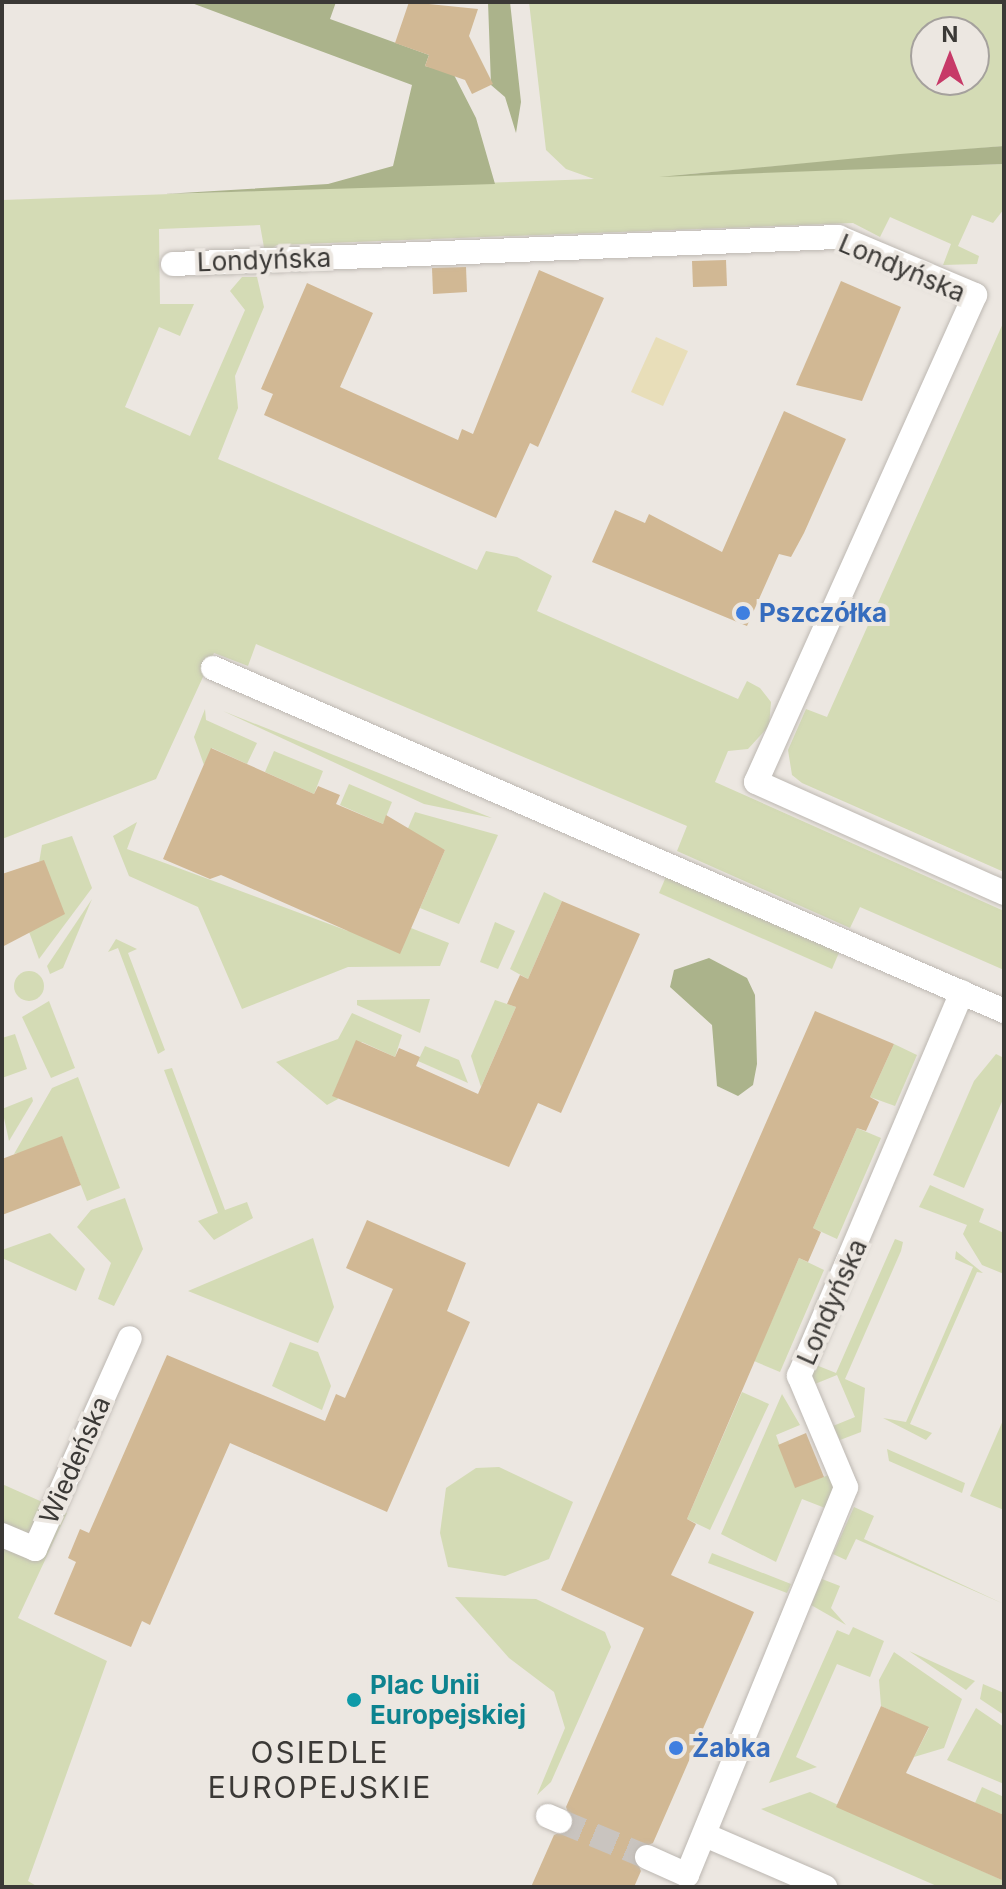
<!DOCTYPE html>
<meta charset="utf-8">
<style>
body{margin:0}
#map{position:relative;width:1006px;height:1889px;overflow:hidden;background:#ece7e1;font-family:Inter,sans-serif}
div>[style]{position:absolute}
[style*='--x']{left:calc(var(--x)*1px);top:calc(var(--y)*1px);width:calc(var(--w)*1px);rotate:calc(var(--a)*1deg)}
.green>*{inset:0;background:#d4dbb5}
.round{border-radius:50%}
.forest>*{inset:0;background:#abb38b}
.sand>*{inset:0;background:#e8deb9}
.building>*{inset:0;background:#d1b894}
.minor-tunnel>*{height:24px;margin-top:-12px;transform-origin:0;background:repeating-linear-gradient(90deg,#c9c4bf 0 24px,transparent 0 36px)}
.roads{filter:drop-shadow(0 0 2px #bdb8b2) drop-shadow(0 0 2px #bdb8b2)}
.minor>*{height:24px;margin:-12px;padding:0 12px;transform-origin:12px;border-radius:12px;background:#fff}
.dots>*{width:22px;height:22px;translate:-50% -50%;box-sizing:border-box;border:4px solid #ece7e1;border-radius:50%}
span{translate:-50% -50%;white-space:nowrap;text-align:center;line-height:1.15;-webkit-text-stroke:8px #ece7e1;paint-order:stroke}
.street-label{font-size:26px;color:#3b3936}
.shop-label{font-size:26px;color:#366cbe;font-weight:700}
.left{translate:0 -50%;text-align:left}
.culture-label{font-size:26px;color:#0d838f;font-weight:700}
.quarter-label{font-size:30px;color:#3b3936;letter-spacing:2px}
.frame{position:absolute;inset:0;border:4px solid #3b3936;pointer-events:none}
.north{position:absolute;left:910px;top:16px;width:80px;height:80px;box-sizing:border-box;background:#ece7e1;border:2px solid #a5a19d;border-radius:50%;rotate:0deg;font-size:22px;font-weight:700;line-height:32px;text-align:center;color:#3b3936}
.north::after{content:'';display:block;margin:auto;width:28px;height:36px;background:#c73a68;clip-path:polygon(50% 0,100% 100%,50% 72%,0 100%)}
</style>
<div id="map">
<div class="green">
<div style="clip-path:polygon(evenodd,529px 2px,1004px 2px,1004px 146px,679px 175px,1004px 164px,1004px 209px,993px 223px,972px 215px,958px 246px,979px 256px,977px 264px,943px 265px,951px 244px,890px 217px,880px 237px,853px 223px,277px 245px,265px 253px,260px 225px,159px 229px,160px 304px,194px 304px,180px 336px,159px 327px,125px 407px,190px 436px,245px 310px,230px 291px,242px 277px,257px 277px,264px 307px,235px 376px,238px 408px,218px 459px,477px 570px,486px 551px,517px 557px,552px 576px,537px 611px,738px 699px,747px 681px,760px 688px,771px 702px,769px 726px,748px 749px,728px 751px,715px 782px,1004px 911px,1004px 970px,860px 907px,850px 928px,677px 851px,687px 826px,256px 644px,248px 666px,214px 653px,156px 779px,2px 839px,2px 200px,594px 179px,566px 169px,546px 150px,529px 2px,926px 32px,974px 32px,974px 80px,926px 80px,926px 32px)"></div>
<div style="clip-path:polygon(1004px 321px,1004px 872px,802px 783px,792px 775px,788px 750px,806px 709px,827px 717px)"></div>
<div style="clip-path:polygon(205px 709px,206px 720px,257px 743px,247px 764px,212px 748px,204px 765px,194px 737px)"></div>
<div style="clip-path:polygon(223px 711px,492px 818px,424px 804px)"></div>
<div style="clip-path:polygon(274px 751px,323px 771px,314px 794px,265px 772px)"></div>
<div style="clip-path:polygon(349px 784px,392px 802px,383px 824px,340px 805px)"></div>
<div style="clip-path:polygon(415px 812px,498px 835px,459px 924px,420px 908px,445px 850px,406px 833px)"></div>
<div style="clip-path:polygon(137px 822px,127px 849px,348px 931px,411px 928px,449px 943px,440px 966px,348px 967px,242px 1009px,198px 907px,129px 876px,113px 836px)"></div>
<div style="clip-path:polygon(72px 836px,92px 888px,39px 959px,28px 929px,42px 845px)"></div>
<div style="clip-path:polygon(668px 872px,841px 948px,832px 969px,659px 893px)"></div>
<div style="clip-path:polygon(544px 892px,562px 901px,528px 979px,510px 969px)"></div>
<div style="clip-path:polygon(92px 899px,63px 968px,50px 974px,47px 966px)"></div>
<div style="clip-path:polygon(495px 922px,515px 931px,498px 969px,480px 962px)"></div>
<div style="clip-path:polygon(116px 939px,137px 949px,128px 953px,165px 1050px,158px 1054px,118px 948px,108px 952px)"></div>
<div class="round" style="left:14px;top:971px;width:30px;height:30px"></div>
<div style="clip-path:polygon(430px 999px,420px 1033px,357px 1005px,357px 1000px)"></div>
<div style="clip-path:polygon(495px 1000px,516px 1007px,481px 1087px,471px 1056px)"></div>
<div style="clip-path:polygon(49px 1001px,75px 1068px,51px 1078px,22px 1017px)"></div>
<div style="clip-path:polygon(352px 1013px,402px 1035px,395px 1057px,362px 1042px,354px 1046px,335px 1090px,338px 1099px,327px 1105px,276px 1062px,338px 1039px)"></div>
<div style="clip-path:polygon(15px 1034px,27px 1069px,2px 1078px,2px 1038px)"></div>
<div style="clip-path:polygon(894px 1044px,917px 1055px,895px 1106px,870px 1097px)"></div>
<div style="clip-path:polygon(425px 1046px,459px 1060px,468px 1083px,418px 1061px)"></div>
<div style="clip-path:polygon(996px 1054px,1004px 1058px,1004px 1097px,964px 1188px,933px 1175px,974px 1081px)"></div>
<div style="clip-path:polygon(172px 1068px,225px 1210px,247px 1202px,253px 1218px,214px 1240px,198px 1221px,218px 1213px,164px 1070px)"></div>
<div style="clip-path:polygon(78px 1077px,120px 1188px,87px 1201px,64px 1142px,14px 1154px,52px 1088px)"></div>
<div style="clip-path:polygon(32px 1097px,33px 1101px,9px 1141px,2px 1109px)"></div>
<div style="clip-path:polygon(857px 1128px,881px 1138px,837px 1239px,813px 1228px)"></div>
<div style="clip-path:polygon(930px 1185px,984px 1209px,979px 1222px,1004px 1233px,1004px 1274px,982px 1265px,963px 1234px,967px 1225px,919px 1207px)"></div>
<div style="clip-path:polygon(125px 1198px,143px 1249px,114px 1306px,98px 1299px,111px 1263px,77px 1227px,91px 1210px)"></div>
<div style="clip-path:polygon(50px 1233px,85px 1269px,76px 1291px,2px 1258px,2px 1250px)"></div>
<div style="clip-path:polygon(313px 1238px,334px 1307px,318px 1343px,188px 1291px)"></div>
<div style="clip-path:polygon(895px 1239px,903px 1242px,901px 1251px,845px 1379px,865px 1388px,861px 1432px,840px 1440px,833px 1426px,855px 1417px,837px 1375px,815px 1384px,811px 1376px,816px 1365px,836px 1373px)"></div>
<div style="clip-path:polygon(956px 1251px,983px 1273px,977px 1272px,910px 1424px,932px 1433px,926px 1440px,883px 1418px,906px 1422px,973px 1267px,955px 1259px)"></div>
<div style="clip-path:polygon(799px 1258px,824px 1270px,780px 1372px,754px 1361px)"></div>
<div style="clip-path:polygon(290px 1342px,318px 1352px,331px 1386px,322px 1410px,272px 1386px)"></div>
<div style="clip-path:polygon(742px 1392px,769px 1404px,710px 1530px,687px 1519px)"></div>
<div style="clip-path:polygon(782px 1394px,800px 1425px,776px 1435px,795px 1487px,829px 1475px,835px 1487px,825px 1508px,802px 1499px,776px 1562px,721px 1534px)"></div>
<div style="clip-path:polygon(1004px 1418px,1004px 1510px,970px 1496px)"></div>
<div style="clip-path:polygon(887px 1449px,965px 1483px,962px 1493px,889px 1461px)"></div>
<div style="clip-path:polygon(499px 1467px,573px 1502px,549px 1559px,505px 1576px,448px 1567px,440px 1533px,446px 1488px,476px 1468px)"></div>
<div style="clip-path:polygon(2px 1484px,67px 1513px,18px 1618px,107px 1661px,28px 1881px,38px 1887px,2px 1887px)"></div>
<div style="clip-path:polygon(854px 1507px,874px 1516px,864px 1539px,1004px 1604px,856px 1539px,846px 1560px,833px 1554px)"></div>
<div style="clip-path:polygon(712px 1553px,791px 1584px,787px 1593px,708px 1563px)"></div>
<div style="clip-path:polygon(822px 1579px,840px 1586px,831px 1608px,846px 1625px,811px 1605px)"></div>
<div style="clip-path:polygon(455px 1597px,536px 1599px,605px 1632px,611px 1647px,551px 1782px,537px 1795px,565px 1728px,554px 1692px,509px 1658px)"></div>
<div style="clip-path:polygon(853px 1627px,884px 1641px,870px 1677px,837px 1664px,796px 1757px,817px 1767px,769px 1783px,837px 1630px,849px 1635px)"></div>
<div style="clip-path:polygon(909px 1651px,975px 1681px,966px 1690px)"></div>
<div style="clip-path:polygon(894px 1652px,962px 1699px,944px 1748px,914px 1757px,929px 1728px,881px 1706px,879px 1680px)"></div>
<div style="clip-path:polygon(983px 1684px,1004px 1693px,1004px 1715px,980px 1699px)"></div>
<div style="clip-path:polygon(976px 1708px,1004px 1727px,1004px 1784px,947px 1760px)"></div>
<div style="clip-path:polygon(982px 1787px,1004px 1797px,1004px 1815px,975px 1803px)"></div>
<div style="clip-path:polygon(810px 1792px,1004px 1881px,1004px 1887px,939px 1887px,761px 1809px)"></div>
</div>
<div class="forest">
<div style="clip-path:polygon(189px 2px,336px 2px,330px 19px,429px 55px,425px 66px,453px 73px,476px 118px,495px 184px,164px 194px,328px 184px,393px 166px,412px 85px)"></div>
<div style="clip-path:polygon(488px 2px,510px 2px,521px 102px,516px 133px,505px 97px,491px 85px)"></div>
<div style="clip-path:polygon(1004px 146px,1004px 164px,659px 177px,900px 154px)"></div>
<div style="clip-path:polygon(709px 958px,747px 978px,755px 995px,757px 1064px,753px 1085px,738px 1096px,717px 1086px,712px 1025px,670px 987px,674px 970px)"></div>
</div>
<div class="sand">
<div style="clip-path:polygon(656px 337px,688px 351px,663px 406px,631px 392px)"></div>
</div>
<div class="building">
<div style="clip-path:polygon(409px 2px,478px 9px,469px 36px,493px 84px,472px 94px,465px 80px,425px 66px,429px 55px,395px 43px)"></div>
<div style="clip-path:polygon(726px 260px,727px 286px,693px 287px,692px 261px)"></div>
<div style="clip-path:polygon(466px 267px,467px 292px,433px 294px,432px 268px)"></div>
<div style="clip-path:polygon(539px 270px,604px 298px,538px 447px,530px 443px,496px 518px,264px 415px,273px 394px,261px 389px,307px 283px,373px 313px,340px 387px,458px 440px,462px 429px,473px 434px)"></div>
<div style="clip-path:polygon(841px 281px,901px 307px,862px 401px,796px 385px)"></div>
<div style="clip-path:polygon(784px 411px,846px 439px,804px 533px,791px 557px,779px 554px,747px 626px,592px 562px,615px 510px,645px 523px,649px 514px,722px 552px)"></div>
<div style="clip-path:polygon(211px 748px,314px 794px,318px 786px,340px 795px,336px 804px,383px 824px,386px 815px,445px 850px,400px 954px,221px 875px,210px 879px,163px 859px)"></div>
<div style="clip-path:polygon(44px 860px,65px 914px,2px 947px,2px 874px)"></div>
<div style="clip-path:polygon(562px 901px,640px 934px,561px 1113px,538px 1103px,509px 1167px,332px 1096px,356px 1040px,395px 1057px,399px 1048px,420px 1057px,416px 1066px,478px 1094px,516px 1007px,507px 1004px,514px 988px,520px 975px,528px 979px)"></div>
<div style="clip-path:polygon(815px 1011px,894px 1044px,870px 1097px,879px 1102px,866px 1131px,857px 1128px,813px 1228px,821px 1232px,808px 1262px,799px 1258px,687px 1519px,696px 1524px,671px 1575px,754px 1612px,653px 1843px,633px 1852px,641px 1871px,634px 1887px,531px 1887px,554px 1835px,573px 1827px,566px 1807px,644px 1628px,561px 1590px)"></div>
<div style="clip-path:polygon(62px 1136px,81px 1185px,2px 1215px,2px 1159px)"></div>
<div style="clip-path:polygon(367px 1220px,466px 1263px,447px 1311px,470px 1322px,387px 1512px,230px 1443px,150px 1625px,142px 1621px,131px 1647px,54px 1614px,76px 1562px,68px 1558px,80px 1529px,89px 1533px,167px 1355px,325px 1421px,336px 1394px,345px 1398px,393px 1289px,346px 1268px)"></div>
<div style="clip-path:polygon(806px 1433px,824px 1477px,795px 1488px,778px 1445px)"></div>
<div style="clip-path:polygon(881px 1706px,929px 1727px,906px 1773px,1004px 1815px,1004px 1881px,836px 1807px)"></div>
</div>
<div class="minor-tunnel">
<div style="--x:560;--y:1821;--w:94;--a:22.5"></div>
</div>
<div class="roads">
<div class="minor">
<div style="--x:173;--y:264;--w:666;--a:-2.33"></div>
<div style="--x:838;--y:237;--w:149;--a:22.9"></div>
<div style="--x:975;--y:295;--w:534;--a:114.21"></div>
<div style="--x:756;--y:782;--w:272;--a:24.1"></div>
<div style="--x:213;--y:668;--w:862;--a:23.44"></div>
<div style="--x:2;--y:1535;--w:36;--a:23"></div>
<div style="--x:35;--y:1549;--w:231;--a:-65.8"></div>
<div style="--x:548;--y:1816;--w:13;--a:23"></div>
<div style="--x:705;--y:1835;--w:131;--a:23.4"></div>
<div style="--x:647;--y:1857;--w:44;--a:24.2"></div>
<div style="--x:687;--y:1875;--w:419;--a:-67.7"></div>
<div style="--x:846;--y:1487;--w:121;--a:-112.9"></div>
<div style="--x:799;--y:1376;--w:417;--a:-67"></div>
</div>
</div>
<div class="dots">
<div style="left:743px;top:613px;background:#3f7fe0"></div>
<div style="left:354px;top:1700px;background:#0f9aa8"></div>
<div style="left:676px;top:1748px;background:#3f7fe0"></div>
</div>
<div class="street-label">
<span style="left:264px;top:260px;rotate:-2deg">Londyńska</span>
<span style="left:902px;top:268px;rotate:23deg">Londyńska</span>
<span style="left:832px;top:1302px;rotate:-66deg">Londyńska</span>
<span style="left:75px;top:1460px;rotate:-66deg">Wiedeńska</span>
</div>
<div class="shop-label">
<span class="left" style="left:759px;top:613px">Pszczółka</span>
<span class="left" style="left:692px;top:1748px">Żabka</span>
</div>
<div class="culture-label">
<span class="left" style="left:370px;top:1700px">Plac Unii<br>Europejskiej</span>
</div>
<div class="quarter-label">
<span style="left:320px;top:1769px">OSIEDLE<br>EUROPEJSKIE</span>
</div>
<div class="frame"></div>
<div class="north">N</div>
</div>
